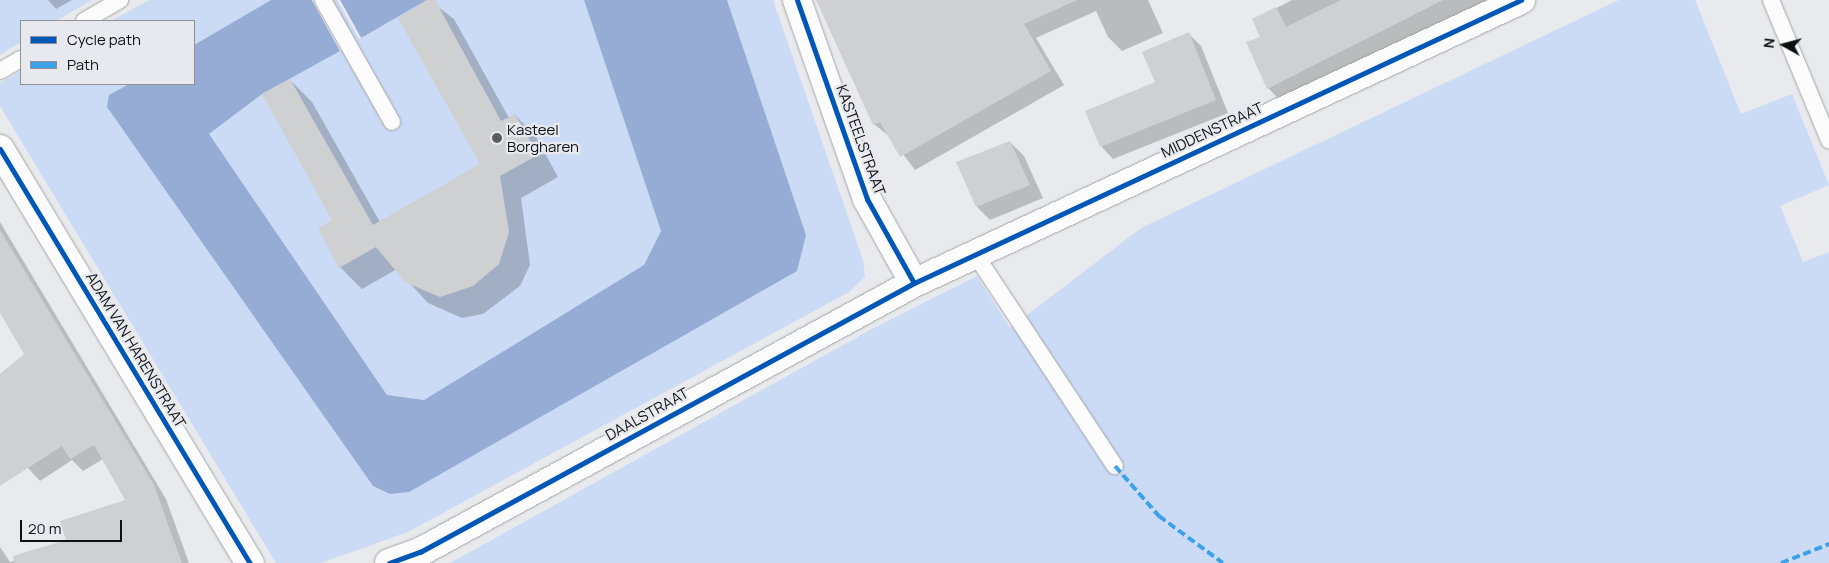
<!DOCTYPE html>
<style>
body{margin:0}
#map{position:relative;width:1829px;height:563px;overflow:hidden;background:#e8eaed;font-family:Manrope,sans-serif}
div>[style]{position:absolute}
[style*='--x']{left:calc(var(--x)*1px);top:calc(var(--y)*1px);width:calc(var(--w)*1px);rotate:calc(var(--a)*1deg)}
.green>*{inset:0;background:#cbdaf5}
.water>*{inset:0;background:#96acd5}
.pier>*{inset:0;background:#e8eaed}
.shadow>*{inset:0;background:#0003}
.building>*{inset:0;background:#cfd0d2}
.roads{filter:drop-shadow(0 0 1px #a4a6a8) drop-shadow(0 0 1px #a4a6a8)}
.service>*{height:16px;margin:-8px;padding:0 8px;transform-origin:8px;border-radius:8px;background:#fcfcfc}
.minor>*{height:28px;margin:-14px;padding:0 14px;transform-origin:14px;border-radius:14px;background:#fcfcfc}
.tertiary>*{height:28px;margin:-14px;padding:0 14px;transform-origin:14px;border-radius:14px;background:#fcfcfc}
.quiet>*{height:4px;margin-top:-2px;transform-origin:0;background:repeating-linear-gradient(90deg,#3da1ea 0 8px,transparent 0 12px)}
.cycleway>*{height:5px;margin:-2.5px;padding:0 2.5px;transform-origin:2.5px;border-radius:2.5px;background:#0057b8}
.dots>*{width:14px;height:14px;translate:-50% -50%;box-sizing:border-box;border:2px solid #e7e9ee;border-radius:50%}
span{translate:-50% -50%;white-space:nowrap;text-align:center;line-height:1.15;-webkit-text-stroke:4.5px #e7e9ee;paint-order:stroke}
.poi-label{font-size:15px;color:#0f1011}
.left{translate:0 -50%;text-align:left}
.street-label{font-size:15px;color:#0f1011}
.legend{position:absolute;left:20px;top:20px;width:175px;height:65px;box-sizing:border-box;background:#e7e9ee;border:1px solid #919296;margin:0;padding:6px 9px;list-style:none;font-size:15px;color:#0f1011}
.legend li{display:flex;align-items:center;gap:10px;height:25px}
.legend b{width:25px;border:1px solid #919296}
.north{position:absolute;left:1759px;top:20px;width:50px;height:50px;-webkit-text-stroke:4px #e7e9ee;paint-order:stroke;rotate:277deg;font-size:14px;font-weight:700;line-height:20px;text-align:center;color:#0f1011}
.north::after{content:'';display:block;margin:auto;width:18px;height:22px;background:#0f1011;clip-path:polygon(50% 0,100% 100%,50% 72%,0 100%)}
.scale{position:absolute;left:20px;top:520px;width:102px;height:22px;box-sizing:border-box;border:2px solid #0f1011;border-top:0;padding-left:6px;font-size:15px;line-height:18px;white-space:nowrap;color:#0f1011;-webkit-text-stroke:4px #e7e9ee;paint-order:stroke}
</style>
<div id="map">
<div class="green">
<div style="clip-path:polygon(0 0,92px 0,56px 21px,21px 21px,21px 42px,0 55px)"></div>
<div style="clip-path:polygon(149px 0,271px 0,194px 45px,194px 21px,111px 21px)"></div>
<div style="clip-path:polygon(312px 0,340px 0,361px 38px,427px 0,584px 0,661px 231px,644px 266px,424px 400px,387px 395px,208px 134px,262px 94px,339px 51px)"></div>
<div style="clip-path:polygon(727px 0,773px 0,863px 260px,865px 277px,849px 292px,408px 532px,321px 563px,276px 563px,0 106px,0 83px,21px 71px,21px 84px,129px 84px,110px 95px,108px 107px,373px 486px,390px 494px,806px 235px)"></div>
<div style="clip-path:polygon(1619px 0,1695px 0,1741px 114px,1792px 94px,1829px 185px,1780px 206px,1803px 262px,1829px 252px,1829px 563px,450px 563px,870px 330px,977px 276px,1010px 328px,1141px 228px)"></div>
</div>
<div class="water">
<div style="clip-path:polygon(271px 0,312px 0,340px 51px,262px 94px,209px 134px,387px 395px,424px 400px,644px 265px,661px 231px,584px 0,727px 0,806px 235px,797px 271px,409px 492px,390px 494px,373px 486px,107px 107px,109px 95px,129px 84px,194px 84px,194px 45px)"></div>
<div style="clip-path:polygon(340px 0,427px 0,361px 38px)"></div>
</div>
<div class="pier">
<div style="clip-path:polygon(312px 0,314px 0,342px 50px,340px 51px)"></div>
<div style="clip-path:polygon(337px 0,340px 0,361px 38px,359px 39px)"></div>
</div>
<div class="shadow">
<div style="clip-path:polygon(48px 0,72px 0,56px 9px)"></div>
<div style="clip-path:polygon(429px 0,454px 19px,509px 118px,515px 115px,536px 137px,558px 177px,521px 198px,530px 265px,520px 286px,483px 314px,462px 318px,428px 303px,397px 269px,362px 289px,340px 267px,334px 221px,290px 80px,312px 102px,380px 222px,481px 165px)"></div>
<div style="clip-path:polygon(818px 0,1148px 0,1163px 33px,1122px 51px,1108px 37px,1096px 11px,1036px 38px,1064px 85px,915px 170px,890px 137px,874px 124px)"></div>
<div style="clip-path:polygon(1292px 0,1489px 0,1284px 104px,1268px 88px,1262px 38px,1254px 20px)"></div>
<div style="clip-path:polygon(1189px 34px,1201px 46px,1228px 113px,1113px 159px,1101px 146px,1156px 83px)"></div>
<div style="clip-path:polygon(1010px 142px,1024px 156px,1043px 198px,990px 220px,977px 207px)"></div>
<div style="clip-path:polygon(0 222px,166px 499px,189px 563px,0 563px,0 547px,10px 562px,52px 549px,127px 501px,103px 459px,83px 471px,72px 460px,40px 481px,28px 468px,0 382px,0 375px,26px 354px,0 311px)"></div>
</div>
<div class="building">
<div style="clip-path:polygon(427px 0,435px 0,501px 121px,515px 114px,538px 155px,500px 176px,509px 232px,499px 264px,473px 286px,440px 297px,405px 282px,376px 247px,339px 268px,318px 228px,332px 220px,262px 94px,290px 79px,373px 225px,480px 164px,398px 18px)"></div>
<div style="clip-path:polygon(816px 0,1077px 0,1024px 24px,1051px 71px,900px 157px,880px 122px,873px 125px)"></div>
<div style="clip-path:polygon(1341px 0,1443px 0,1267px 89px,1246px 42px,1260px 37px,1252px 19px,1276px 7px,1286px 27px)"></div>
<div style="clip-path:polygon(1189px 32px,1216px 100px,1100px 147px,1085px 111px,1155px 82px,1142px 52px)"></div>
<div style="clip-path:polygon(1010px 141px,1030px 185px,976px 207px,956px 162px)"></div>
<div style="clip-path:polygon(0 230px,154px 485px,182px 563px,14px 563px,13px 556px,66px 540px,60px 521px,125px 500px,94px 445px,70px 459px,62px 446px,0 486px,0 374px,24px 354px,0 313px)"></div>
</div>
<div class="roads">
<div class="service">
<div style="--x:323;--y:0;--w:140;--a:60.5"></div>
<div style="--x:1771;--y:0;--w:152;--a:67.5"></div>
<div style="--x:84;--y:21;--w:42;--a:-30.3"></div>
<div style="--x:0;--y:71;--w:24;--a:-30"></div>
<div style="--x:975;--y:254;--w:254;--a:56.6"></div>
</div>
<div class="minor">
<div style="--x:797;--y:0;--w:211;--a:70.6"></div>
<div style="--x:867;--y:199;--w:96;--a:60.8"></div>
</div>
<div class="tertiary">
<div style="--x:0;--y:149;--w:484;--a:58.9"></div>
<div style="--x:389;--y:563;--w:33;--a:-20"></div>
<div style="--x:420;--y:552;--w:562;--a:-28.57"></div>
<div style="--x:914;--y:283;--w:670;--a:-25"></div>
</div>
</div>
<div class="quiet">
<div style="--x:1115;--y:466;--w:67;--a:48.7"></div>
<div style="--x:1159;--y:516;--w:79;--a:36.3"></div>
<div style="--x:1781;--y:563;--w:52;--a:-21.6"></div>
</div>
<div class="cycleway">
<div style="--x:797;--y:0;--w:211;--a:70.6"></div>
<div style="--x:867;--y:199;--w:96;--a:60.8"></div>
<div style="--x:0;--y:149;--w:484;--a:58.9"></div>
<div style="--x:389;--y:563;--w:33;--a:-20"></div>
<div style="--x:420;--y:552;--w:562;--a:-28.57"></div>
<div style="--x:914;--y:283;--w:670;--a:-25"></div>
</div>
<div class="dots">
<div style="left:497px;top:138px;background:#5b5c5e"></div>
</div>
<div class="poi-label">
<span class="left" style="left:507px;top:138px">Kasteel<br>Borgharen</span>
</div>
<div class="street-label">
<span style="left:1212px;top:130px;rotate:-25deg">MIDDENSTRAAT</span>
<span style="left:861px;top:140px;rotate:70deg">KASTEELSTRAAT</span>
<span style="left:136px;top:350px;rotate:59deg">ADAM VAN HARENSTRAAT</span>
<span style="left:647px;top:414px;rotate:-29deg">DAALSTRAAT</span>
</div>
<ul class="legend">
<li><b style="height:6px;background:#0057b8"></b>Cycle path</li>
<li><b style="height:6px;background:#3da1ea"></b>Path</li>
</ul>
<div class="north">N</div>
<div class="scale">20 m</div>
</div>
